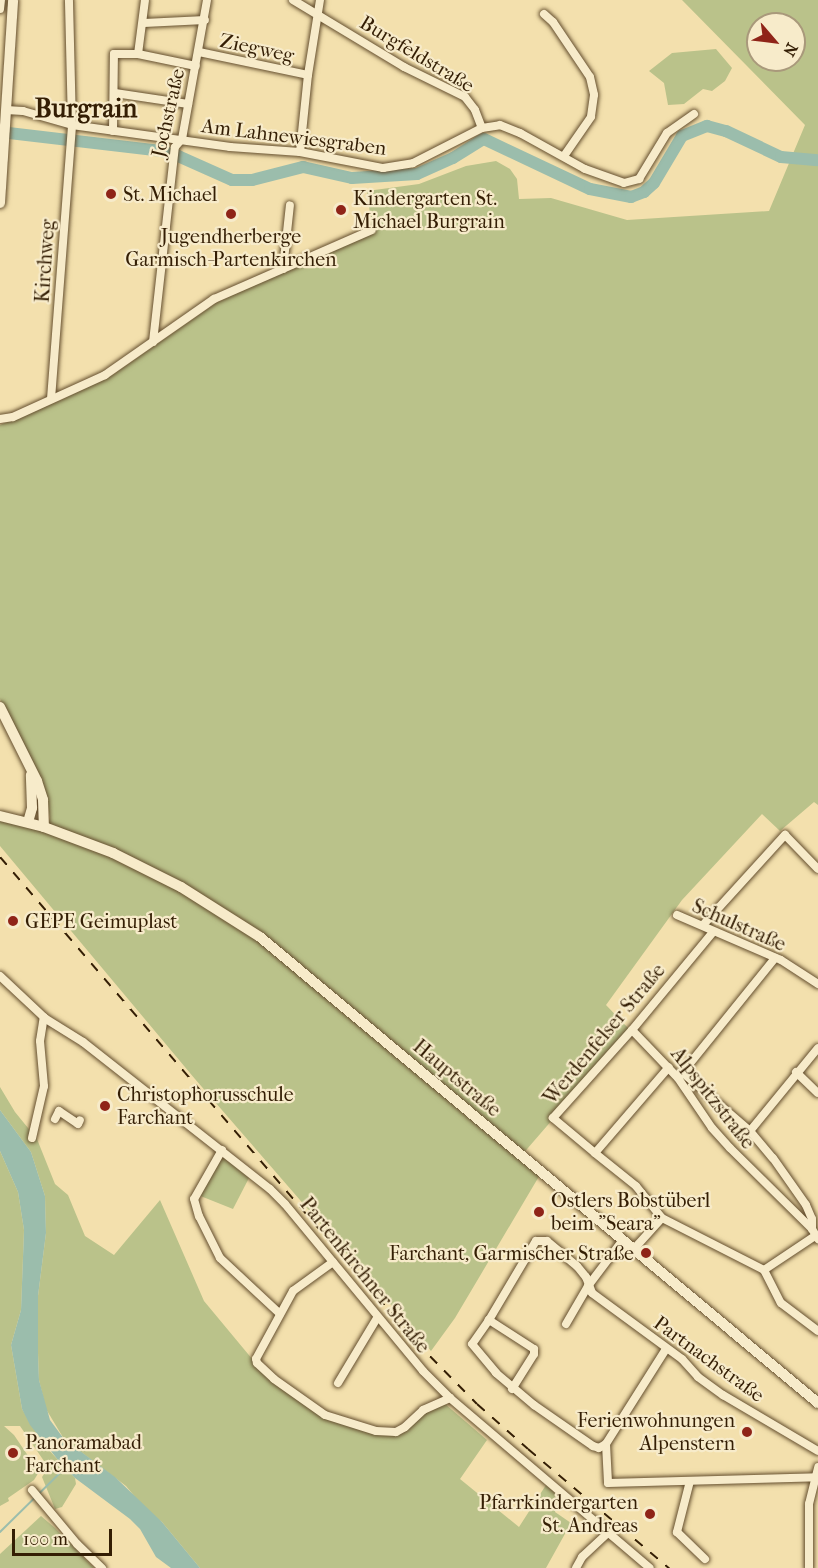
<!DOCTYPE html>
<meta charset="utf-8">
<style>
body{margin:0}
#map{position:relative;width:818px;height:1568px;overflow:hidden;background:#f3e0ad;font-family:"IM FELL French Canon",serif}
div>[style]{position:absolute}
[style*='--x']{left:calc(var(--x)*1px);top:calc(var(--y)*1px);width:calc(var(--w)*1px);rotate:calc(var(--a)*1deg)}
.green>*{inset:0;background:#bac28a}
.water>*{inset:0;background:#9bbdac}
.stream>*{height:2px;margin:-1px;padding:0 1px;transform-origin:1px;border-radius:1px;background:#9bbdac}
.river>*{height:12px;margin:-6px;padding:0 6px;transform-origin:6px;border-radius:6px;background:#9bbdac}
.roads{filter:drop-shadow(0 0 2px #644e2e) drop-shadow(0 0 2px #644e2e)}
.street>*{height:8px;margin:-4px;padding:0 4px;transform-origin:4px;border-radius:4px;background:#f7ebca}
.secondary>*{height:10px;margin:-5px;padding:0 5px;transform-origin:5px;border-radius:5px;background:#f7ebca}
.rail>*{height:2px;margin-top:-1px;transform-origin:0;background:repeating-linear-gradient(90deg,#341e04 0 10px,transparent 0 20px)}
.dots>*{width:16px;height:16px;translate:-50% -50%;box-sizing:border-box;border:3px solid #f7ebca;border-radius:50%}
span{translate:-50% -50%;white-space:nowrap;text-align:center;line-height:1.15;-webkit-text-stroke:4.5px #f7ebca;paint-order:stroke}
.street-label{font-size:20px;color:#341e04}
.poi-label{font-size:20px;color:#341e04}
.left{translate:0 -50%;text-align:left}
.right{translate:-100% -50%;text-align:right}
.district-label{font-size:26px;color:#341e04;font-weight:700}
.north{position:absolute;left:746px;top:12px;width:60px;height:60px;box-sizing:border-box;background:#f7ebca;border:2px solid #a9997b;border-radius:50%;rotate:118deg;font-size:16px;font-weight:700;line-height:24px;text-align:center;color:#341e04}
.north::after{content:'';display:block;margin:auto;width:21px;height:27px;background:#8f2418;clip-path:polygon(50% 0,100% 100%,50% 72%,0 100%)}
.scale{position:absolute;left:12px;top:1529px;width:100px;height:27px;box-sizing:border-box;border:3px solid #341e04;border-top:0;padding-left:8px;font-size:18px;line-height:21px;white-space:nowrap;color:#341e04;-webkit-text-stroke:4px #f7ebca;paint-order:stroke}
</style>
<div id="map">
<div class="green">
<div style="clip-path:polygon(evenodd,682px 0,818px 0,818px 805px,814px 802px,780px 831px,762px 814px,682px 900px,606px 1005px,630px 1030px,521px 1156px,541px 1173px,455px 1318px,431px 1351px,195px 1079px,0 846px,0 820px,48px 832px,50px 817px,47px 800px,0 699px,0 425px,61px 400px,114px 374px,216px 303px,372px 230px,367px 191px,419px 184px,466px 166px,496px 161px,510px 169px,517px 179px,519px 199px,551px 198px,627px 220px,769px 211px,805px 125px,682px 0,758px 24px,794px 24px,794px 60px,758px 60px,758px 24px)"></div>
<div style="clip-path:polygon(716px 49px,732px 68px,725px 81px,712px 91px,703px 89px,684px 104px,668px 105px,664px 83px,649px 71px,672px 53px)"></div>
<div style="clip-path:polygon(0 1087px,15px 1112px,37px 1139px,55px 1184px,68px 1195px,85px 1236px,114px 1255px,160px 1200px,204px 1301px,253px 1360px,324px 1417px,387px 1434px,444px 1403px,487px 1440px,460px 1479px,519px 1527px,546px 1485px,558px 1496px,555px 1512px,571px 1523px,546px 1568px,200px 1568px,162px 1522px,146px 1510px,126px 1486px,64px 1439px,46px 1409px,39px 1380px,38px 1353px,38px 1296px,46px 1233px,45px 1196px,31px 1152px,0 1110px)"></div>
<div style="clip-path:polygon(0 1151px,18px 1192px,24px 1230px,21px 1310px,11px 1345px,22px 1409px,46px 1447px,75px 1478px,76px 1484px,62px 1507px,55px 1509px,42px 1477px,47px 1470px,46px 1464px,20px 1426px,4px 1426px,14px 1435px,39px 1472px,34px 1480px,8px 1498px,9px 1501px,0 1506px)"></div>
<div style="clip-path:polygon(222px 1154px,250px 1176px,233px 1209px,198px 1195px)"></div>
<div style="clip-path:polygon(41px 1516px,55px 1528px,94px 1568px,0 1568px,0 1554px)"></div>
</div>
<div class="water">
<div style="clip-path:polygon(0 1110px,31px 1152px,45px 1196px,46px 1233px,38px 1296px,38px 1353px,39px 1380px,50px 1420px,64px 1439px,115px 1477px,162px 1522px,200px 1568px,171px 1568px,156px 1557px,140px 1529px,130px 1519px,75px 1478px,62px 1465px,30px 1425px,22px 1409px,11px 1345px,21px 1310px,24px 1230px,18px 1192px,0 1151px)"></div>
</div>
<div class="stream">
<div style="--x:0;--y:1532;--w:93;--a:-44.6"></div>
</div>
<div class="river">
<div style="--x:0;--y:132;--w:162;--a:6.7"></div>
<div style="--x:161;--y:151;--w:18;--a:16"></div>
<div style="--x:178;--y:156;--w:59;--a:24"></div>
<div style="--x:232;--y:180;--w:20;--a:0"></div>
<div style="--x:252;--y:180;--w:53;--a:-14.3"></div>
<div style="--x:303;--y:167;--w:50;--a:12.7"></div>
<div style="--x:352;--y:178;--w:65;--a:-3.5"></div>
<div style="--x:417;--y:174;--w:39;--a:-24"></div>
<div style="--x:453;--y:158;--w:36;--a:-32"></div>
<div style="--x:484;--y:139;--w:117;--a:25.3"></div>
<div style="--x:590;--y:189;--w:42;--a:11"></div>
<div style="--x:631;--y:197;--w:14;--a:-21"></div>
<div style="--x:644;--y:192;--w:13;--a:-42"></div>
<div style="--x:654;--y:183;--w:55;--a:-59.2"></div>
<div style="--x:682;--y:136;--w:27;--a:-22"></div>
<div style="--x:707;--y:126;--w:20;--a:15"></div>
<div style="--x:726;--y:131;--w:61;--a:25.3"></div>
<div style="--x:781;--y:157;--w:37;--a:5"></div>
</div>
<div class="roads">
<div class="street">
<div style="--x:293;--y:0;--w:130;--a:31.1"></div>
<div style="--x:404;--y:67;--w:68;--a:26.2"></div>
<div style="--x:465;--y:97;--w:16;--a:52"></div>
<div style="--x:475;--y:110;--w:19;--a:69"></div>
<div style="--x:0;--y:9;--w:9;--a:-84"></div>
<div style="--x:544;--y:14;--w:12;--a:42"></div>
<div style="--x:553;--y:22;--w:66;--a:56.1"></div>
<div style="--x:590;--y:77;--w:18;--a:77"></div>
<div style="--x:594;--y:95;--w:22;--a:98"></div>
<div style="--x:591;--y:117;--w:47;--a:124.7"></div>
<div style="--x:144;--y:23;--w:61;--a:-2.8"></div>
<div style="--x:199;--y:52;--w:111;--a:11.9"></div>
<div style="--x:138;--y:54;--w:59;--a:11.7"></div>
<div style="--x:115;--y:93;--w:74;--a:8.6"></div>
<div style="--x:6;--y:110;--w:17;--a:3"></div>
<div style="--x:23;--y:111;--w:51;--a:15.9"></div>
<div style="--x:72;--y:125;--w:160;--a:7.9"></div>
<div style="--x:230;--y:147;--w:70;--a:4.1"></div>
<div style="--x:300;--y:152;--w:85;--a:10.9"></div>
<div style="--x:383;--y:168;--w:30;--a:-9"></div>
<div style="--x:413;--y:163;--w:77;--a:-26.9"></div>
<div style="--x:482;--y:128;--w:18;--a:-9"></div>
<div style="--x:500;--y:125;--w:22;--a:22"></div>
<div style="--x:520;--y:133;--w:74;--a:29"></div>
<div style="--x:585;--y:169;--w:41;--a:19.7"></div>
<div style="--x:624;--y:183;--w:16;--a:-15"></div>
<div style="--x:639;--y:179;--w:54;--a:-58.7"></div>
<div style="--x:667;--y:133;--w:33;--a:-35"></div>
<div style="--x:113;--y:131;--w:77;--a:-89.3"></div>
<div style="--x:114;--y:54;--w:24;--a:0"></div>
<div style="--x:138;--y:54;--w:54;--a:-82.6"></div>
<div style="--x:300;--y:152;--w:77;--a:-84.1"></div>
<div style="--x:308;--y:75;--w:76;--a:-80.9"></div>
<div style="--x:283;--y:269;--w:64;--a:-83.8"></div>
<div style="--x:153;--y:342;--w:196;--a:-83.6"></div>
<div style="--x:175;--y:147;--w:11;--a:-49"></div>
<div style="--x:182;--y:139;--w:141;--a:-79.8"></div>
<div style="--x:51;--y:399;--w:275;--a:-85.6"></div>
<div style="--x:72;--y:125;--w:125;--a:-91.4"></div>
<div style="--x:0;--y:419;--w:13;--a:-9"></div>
<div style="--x:13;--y:417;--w:101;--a:-24.5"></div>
<div style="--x:105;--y:375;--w:133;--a:-34.9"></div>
<div style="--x:214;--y:299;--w:172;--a:-23.6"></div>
<div style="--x:677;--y:915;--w:113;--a:23.4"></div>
<div style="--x:781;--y:960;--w:44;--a:33"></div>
<div style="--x:703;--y:925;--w:122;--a:-47.7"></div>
<div style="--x:785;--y:835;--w:47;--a:45.9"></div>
<div style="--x:0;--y:976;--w:63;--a:43.1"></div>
<div style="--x:46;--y:1019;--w:44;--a:31.9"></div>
<div style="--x:83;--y:1042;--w:238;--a:38.2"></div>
<div style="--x:270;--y:1189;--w:21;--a:45"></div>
<div style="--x:285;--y:1204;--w:217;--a:50.4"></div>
<div style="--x:423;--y:1371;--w:38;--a:45"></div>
<div style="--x:450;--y:1398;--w:262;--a:40.4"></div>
<div style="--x:632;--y:1030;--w:66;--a:46.2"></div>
<div style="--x:678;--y:1078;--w:60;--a:55.8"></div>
<div style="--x:712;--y:1128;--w:27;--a:48"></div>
<div style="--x:730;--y:1148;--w:115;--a:44.6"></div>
<div style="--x:812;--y:1229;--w:12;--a:59"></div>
<div style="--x:796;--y:1072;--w:30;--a:44"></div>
<div style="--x:683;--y:1073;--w:89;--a:40.9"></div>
<div style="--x:750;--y:1131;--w:35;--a:50"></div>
<div style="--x:773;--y:1158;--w:57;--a:54.9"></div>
<div style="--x:806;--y:1205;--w:15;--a:67"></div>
<div style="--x:812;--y:1219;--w:10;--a:90"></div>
<div style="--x:679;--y:1077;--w:153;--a:-51.1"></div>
<div style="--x:55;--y:1119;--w:9;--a:-63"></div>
<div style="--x:59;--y:1111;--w:23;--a:34"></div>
<div style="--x:78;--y:1124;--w:4;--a:-63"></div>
<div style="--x:750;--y:1131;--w:107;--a:-50.7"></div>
<div style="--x:32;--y:1138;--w:53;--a:-77"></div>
<div style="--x:44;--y:1086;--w:45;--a:-95.1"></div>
<div style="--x:40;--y:1041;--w:24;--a:-81"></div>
<div style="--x:222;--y:1150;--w:56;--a:119.7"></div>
<div style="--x:194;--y:1199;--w:18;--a:74"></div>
<div style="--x:199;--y:1216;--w:47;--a:63.4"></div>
<div style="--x:220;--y:1258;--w:82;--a:43"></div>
<div style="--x:595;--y:1153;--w:55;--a:-140.2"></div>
<div style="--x:553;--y:1118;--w:118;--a:-48.1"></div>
<div style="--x:632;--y:1030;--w:127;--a:-50.4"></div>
<div style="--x:662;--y:1218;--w:41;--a:-129.1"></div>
<div style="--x:636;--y:1186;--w:53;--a:-141.2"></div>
<div style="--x:595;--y:1153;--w:113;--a:-49.3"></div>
<div style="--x:633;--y:1250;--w:43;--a:-47.8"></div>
<div style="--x:662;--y:1218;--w:114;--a:27"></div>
<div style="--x:764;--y:1270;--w:61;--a:-33.7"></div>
<div style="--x:333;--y:1262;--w:49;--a:144.1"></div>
<div style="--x:293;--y:1291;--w:77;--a:118.6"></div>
<div style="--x:256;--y:1359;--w:4;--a:76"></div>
<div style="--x:257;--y:1363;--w:23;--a:43"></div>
<div style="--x:274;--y:1379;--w:62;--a:35.2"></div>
<div style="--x:325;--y:1415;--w:53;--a:17.4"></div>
<div style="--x:376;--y:1431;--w:20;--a:3"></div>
<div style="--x:396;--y:1432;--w:10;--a:-29"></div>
<div style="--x:405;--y:1427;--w:25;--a:-43"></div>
<div style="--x:423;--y:1410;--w:30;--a:-24"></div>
<div style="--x:764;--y:1270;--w:37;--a:63"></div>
<div style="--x:781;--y:1303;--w:46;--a:37.1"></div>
<div style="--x:489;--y:1320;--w:29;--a:125"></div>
<div style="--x:472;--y:1344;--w:38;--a:50"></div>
<div style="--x:496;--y:1373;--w:50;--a:40.1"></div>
<div style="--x:534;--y:1405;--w:72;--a:34.8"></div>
<div style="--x:593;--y:1446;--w:6;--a:18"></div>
<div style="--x:599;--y:1448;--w:8;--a:-30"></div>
<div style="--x:566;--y:1324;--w:44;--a:-59.9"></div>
<div style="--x:588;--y:1286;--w:56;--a:-52.9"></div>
<div style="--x:666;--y:1349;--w:112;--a:122.3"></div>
<div style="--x:606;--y:1444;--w:39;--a:87"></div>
<div style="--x:608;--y:1483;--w:210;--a:-1.6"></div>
<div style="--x:338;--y:1383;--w:76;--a:-59"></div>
<div style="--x:512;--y:1389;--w:41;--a:-57.8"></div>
<div style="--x:534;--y:1354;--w:5;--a:-90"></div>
<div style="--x:534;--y:1349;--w:54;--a:-147.2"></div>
<div style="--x:489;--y:1320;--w:92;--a:-59.3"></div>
<div style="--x:536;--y:1241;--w:11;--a:0"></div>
<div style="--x:547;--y:1241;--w:39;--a:40"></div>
<div style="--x:577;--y:1266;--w:14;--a:51"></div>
<div style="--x:586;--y:1277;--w:17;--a:69"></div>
<div style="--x:592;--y:1293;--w:112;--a:36.3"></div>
<div style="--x:682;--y:1359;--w:24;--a:48"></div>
<div style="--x:698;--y:1377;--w:31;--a:36"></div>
<div style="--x:723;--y:1395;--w:110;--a:30.5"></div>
<div style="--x:690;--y:1481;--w:53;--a:104.3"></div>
<div style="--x:677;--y:1532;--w:39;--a:44"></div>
<div style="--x:32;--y:1490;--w:70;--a:50.2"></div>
<div style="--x:77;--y:1544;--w:35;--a:44"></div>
<div style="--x:576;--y:1568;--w:13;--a:-61"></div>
<div style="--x:582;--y:1557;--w:35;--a:-43"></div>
<div style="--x:809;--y:1568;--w:64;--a:-90"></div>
<div style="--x:809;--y:1504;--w:38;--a:-76"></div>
</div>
<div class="secondary">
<div style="--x:0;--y:203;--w:203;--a:-86.3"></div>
<div style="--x:0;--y:707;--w:83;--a:63.4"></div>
<div style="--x:37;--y:781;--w:20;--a:72"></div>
<div style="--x:43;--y:800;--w:27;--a:88"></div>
<div style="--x:0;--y:816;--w:45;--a:14"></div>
<div style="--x:44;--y:827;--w:74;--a:20.6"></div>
<div style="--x:113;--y:853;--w:76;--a:26.6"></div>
<div style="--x:181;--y:887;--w:93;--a:32.3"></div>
<div style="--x:260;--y:937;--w:727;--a:39.87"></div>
<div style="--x:28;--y:822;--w:15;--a:-74"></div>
<div style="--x:32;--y:808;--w:33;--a:-92"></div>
</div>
</div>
<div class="rail">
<div style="--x:0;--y:857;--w:639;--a:49.38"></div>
<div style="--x:416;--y:1342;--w:87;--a:45.5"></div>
<div style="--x:477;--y:1404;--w:68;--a:41.4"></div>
<div style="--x:528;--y:1449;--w:185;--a:40.2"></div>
</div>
<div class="dots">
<div style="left:111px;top:194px;background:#8f2418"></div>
<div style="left:341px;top:210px;background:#8f2418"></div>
<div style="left:231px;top:214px;background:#8f2418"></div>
<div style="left:13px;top:921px;background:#8f2418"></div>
<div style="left:105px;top:1106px;background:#8f2418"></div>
<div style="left:539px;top:1212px;background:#8f2418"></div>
<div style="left:646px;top:1253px;background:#8f2418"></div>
<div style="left:747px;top:1432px;background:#8f2418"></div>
<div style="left:13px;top:1453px;background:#8f2418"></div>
<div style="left:650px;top:1514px;background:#8f2418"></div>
</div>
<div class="street-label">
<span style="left:257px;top:48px;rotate:12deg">Ziegweg</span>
<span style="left:417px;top:54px;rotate:31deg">Burgfeldstraße</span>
<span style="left:168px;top:113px;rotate:-77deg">Jochstraße</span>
<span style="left:294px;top:137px;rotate:7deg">Am Lahnewiesgraben</span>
<span style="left:45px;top:261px;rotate:-86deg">Kirchweg</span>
<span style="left:739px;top:925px;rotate:24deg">Schulstraße</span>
<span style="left:604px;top:1034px;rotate:-50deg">Werdenfelser Straße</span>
<span style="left:457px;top:1078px;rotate:40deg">Hauptstraße</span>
<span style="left:713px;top:1098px;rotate:52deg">Alpspitzstraße</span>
<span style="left:365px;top:1275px;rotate:51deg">Partenkirchner Straße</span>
<span style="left:709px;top:1359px;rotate:36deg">Partnachstraße</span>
</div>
<div class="poi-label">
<span class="left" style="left:123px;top:194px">St. Michael</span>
<span class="left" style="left:353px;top:210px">Kindergarten St.<br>Michael Burgrain</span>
<span style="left:231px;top:248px">Jugendherberge<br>Garmisch-Partenkirchen</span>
<span class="left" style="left:25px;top:921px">GEPE Geimuplast</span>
<span class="left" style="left:117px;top:1106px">Christophorusschule<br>Farchant</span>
<span class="left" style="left:551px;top:1212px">Ostlers Bobstüberl<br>beim "Seara"</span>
<span class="right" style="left:634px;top:1253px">Farchant, Garmischer Straße</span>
<span class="right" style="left:735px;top:1432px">Ferienwohnungen<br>Alpenstern</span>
<span class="left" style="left:25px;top:1454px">Panoramabad<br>Farchant</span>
<span class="right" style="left:638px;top:1514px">Pfarrkindergarten<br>St. Andreas</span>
</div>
<div class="district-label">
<span style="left:86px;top:109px">Burgrain</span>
</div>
<div class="north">N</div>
<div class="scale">100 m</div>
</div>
